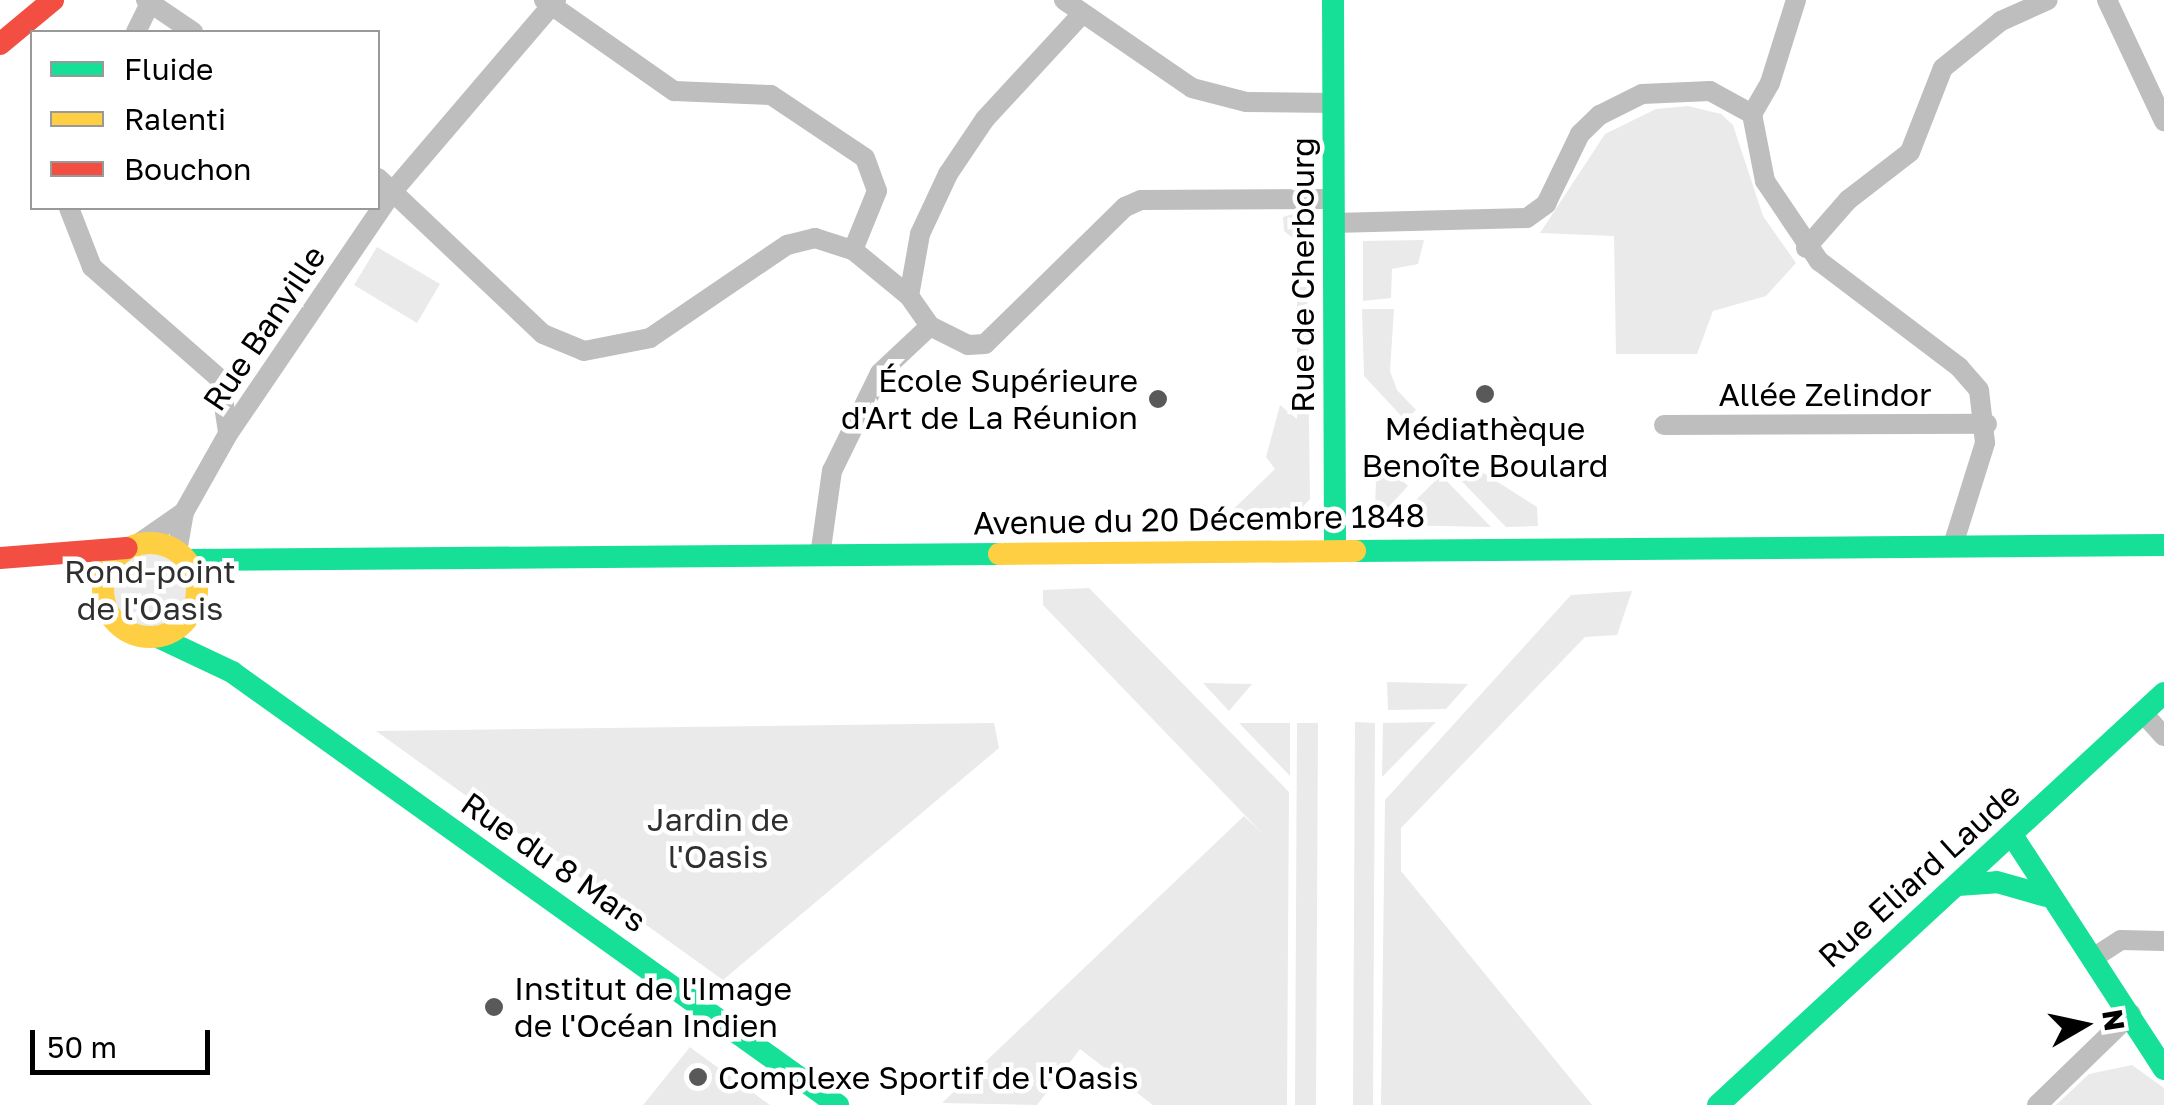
<!DOCTYPE html>
<meta charset="utf-8">
<style>
body{margin:0}
#map{position:relative;width:2164px;height:1105px;overflow:hidden;background:#fff;font-family:"Golos Text",sans-serif}
div>[style]{position:absolute}
[style*='--x']{left:calc(var(--x)*1px);top:calc(var(--y)*1px);width:calc(var(--w)*1px);rotate:calc(var(--a)*1deg)}
.green>*{inset:0;background:#eaeaea}
.round{border-radius:50%}
.street>*{height:20px;margin:-10px;padding:0 10px;transform-origin:10px;border-radius:10px;background:#bebebe}
.fast>*{height:22px;margin:-11px;padding:0 11px;transform-origin:11px;border-radius:11px;background:#16e098}
.slow>*{height:22px;margin:-11px;padding:0 11px;transform-origin:11px;border-radius:11px;background:#ffcf43}
.slow>.ring{margin:-11px;padding:0;box-sizing:content-box;background:none;border:22px solid #ffcf43;border-radius:50%}
.jam>*{height:22px;margin:-11px;padding:0 11px;transform-origin:11px;border-radius:11px;background:#f24e42}
.dots>*{width:28px;height:28px;translate:-50% -50%;box-sizing:border-box;border:5px solid #fff;border-radius:50%}
span{translate:-50% -50%;white-space:nowrap;text-align:center;line-height:1.15;-webkit-text-stroke:9px #fff;paint-order:stroke}
.street-label{font-size:32px;color:#000}
.poi-label{font-size:32px;color:#000}
.right{translate:-100% -50%;text-align:right}
.left{translate:0 -50%;text-align:left}
.park-label{font-size:32px;color:#2f2f2f}
.legend{position:absolute;left:30px;top:30px;width:350px;height:180px;box-sizing:border-box;background:#fff;border:2px solid #999;margin:0;padding:12px 18px;list-style:none;font-size:30px;color:#000}
.legend li{display:flex;align-items:center;gap:20px;height:50px}
.legend b{width:50px;border:2px solid #999}
.north{position:absolute;left:2034px;top:975px;width:100px;height:100px;-webkit-text-stroke:8px #fff;paint-order:stroke;rotate:81deg;font-size:28px;font-weight:700;line-height:40px;text-align:center;color:#000}
.north::after{content:'';display:block;margin:auto;width:35px;height:45px;background:#000;clip-path:polygon(50% 0,100% 100%,50% 72%,0 100%)}
.scale{position:absolute;left:30px;top:1030px;width:180px;height:45px;box-sizing:border-box;border:5px solid #000;border-top:0;padding-left:12px;font-size:30px;line-height:35px;white-space:nowrap;color:#000;-webkit-text-stroke:8px #fff;paint-order:stroke}
</style>
<div id="map">
<div class="green">
<div style="clip-path:polygon(1688px 106px,1721px 114px,1733px 125px,1763px 216px,1796px 263px,1766px 296px,1713px 311px,1697px 354px,1616px 354px,1614px 236px,1540px 233px,1605px 134px,1656px 109px)"></div>
<div style="clip-path:polygon(1306px 210px,1310px 499px,1282px 529px,1189px 532px,1195px 517px,1220px 522px,1275px 469px,1266px 457px,1280px 405px,1297px 419px,1297px 241px,1284px 231px,1283px 217px)"></div>
<div style="clip-path:polygon(1424px 240px,1418px 264px,1392px 269px,1391px 298px,1363px 301px,1363px 241px)"></div>
<div style="clip-path:polygon(377px 247px,440px 284px,417px 323px,354px 285px)"></div>
<div style="clip-path:polygon(1362px 309px,1394px 309px,1390px 371px,1397px 390px,1416px 410px,1405px 420px,1364px 376px)"></div>
<div style="clip-path:polygon(1377px 456px,1408px 486px,1383px 513px,1375px 507px)"></div>
<div style="clip-path:polygon(1457px 456px,1537px 507px,1538px 526px,1506px 527px,1447px 466px)"></div>
<div style="clip-path:polygon(1441px 475px,1491px 527px,1391px 525px)"></div>
<div class="round" style="left:104px;top:545px;width:92px;height:92px"></div>
<div style="clip-path:polygon(1089px 588px,1289px 792px,1287px 1105px,1153px 1105px,1080px 1049px,1037px 1105px,942px 1103px,1244px 816px,1263px 834px,1043px 605px,1043px 590px)"></div>
<div style="clip-path:polygon(1632px 591px,1617px 635px,1585px 637px,1401px 828px,1401px 871px,1592px 1105px,1381px 1105px,1385px 800px,1571px 595px)"></div>
<div style="clip-path:polygon(1387px 682px,1468px 684px,1446px 709px,1388px 710px)"></div>
<div style="clip-path:polygon(1203px 683px,1252px 684px,1229px 711px)"></div>
<div style="clip-path:polygon(1355px 722px,1375px 723px,1373px 1105px,1353px 1105px)"></div>
<div style="clip-path:polygon(1436px 722px,1382px 777px,1383px 723px)"></div>
<div style="clip-path:polygon(994px 723px,999px 748px,723px 980px,376px 731px)"></div>
<div style="clip-path:polygon(1239px 723px,1290px 723px,1290px 776px)"></div>
<div style="clip-path:polygon(1297px 723px,1318px 723px,1316px 1105px,1295px 1105px)"></div>
<div style="clip-path:polygon(690px 1047px,691px 1048px,770px 1105px,643px 1105px)"></div>
<div style="clip-path:polygon(2132px 1065px,2164px 1088px,2164px 1105px,2056px 1105px,2089px 1074px)"></div>
</div>
<div class="street">
<div style="--x:146;--y:0;--w:57;--a:34.2"></div>
<div style="--x:544;--y:0;--w:159;--a:35"></div>
<div style="--x:674;--y:91;--w:97;--a:2.4"></div>
<div style="--x:771;--y:95;--w:113;--a:33.8"></div>
<div style="--x:865;--y:158;--w:35;--a:70"></div>
<div style="--x:877;--y:191;--w:64;--a:112.1"></div>
<div style="--x:1064;--y:0;--w:155;--a:34.5"></div>
<div style="--x:1192;--y:88;--w:56;--a:14.5"></div>
<div style="--x:1246;--y:102;--w:88;--a:0.7"></div>
<div style="--x:1796;--y:0;--w:87;--a:107.4"></div>
<div style="--x:1770;--y:83;--w:36;--a:120"></div>
<div style="--x:1752;--y:114;--w:68;--a:79"></div>
<div style="--x:1765;--y:181;--w:97;--a:56"></div>
<div style="--x:1819;--y:261;--w:176;--a:37.1"></div>
<div style="--x:1959;--y:367;--w:30;--a:49"></div>
<div style="--x:1979;--y:390;--w:53;--a:83.5"></div>
<div style="--x:1985;--y:443;--w:107;--a:107.4"></div>
<div style="--x:2107;--y:0;--w:134;--a:64.8"></div>
<div style="--x:136;--y:32;--w:32;--a:-64"></div>
<div style="--x:378;--y:178;--w:227;--a:43.4"></div>
<div style="--x:543;--y:334;--w:44;--a:22.5"></div>
<div style="--x:584;--y:351;--w:67;--a:-11.1"></div>
<div style="--x:650;--y:338;--w:166;--a:-34.2"></div>
<div style="--x:787;--y:245;--w:29;--a:-14"></div>
<div style="--x:815;--y:238;--w:40;--a:18"></div>
<div style="--x:853;--y:250;--w:72;--a:39.4"></div>
<div style="--x:909;--y:296;--w:37;--a:55"></div>
<div style="--x:930;--y:326;--w:42;--a:26.6"></div>
<div style="--x:968;--y:345;--w:17;--a:-3"></div>
<div style="--x:985;--y:344;--w:196;--a:-44.4"></div>
<div style="--x:1125;--y:207;--w:17;--a:-24"></div>
<div style="--x:1141;--y:200;--w:193;--a:-0.3"></div>
<div style="--x:69;--y:208;--w:63;--a:68.7"></div>
<div style="--x:92;--y:267;--w:170;--a:41.2"></div>
<div style="--x:220;--y:379;--w:54;--a:81.4"></div>
<div style="--x:1334;--y:223;--w:193;--a:-1.5"></div>
<div style="--x:1527;--y:218;--w:24;--a:-36"></div>
<div style="--x:1546;--y:204;--w:78;--a:-64.1"></div>
<div style="--x:1580;--y:134;--w:28;--a:-44"></div>
<div style="--x:1600;--y:115;--w:47;--a:-26.6"></div>
<div style="--x:1642;--y:94;--w:68;--a:-2.5"></div>
<div style="--x:1710;--y:91;--w:48;--a:28.7"></div>
<div style="--x:1806;--y:248;--w:64;--a:-48.8"></div>
<div style="--x:1848;--y:200;--w:78;--a:-37.7"></div>
<div style="--x:1910;--y:152;--w:90;--a:-68.6"></div>
<div style="--x:1943;--y:68;--w:75;--a:-39"></div>
<div style="--x:2001;--y:21;--w:51;--a:-24.1"></div>
<div style="--x:909;--y:296;--w:63;--a:-79.9"></div>
<div style="--x:920;--y:234;--w:66;--a:-65"></div>
<div style="--x:948;--y:174;--w:66;--a:-56.1"></div>
<div style="--x:985;--y:119;--w:143;--a:-47.3"></div>
<div style="--x:1664;--y:425;--w:323;--a:-0.2"></div>
<div style="--x:138;--y:544;--w:56;--a:-34.8"></div>
<div style="--x:177;--y:552;--w:41;--a:-80.1"></div>
<div style="--x:184;--y:512;--w:90;--a:-60.6"></div>
<div style="--x:228;--y:434;--w:294;--a:-55.8"></div>
<div style="--x:393;--y:191;--w:251;--a:-49.5"></div>
<div style="--x:820;--y:556;--w:86;--a:-82"></div>
<div style="--x:832;--y:471;--w:109;--a:-63.9"></div>
<div style="--x:880;--y:373;--w:69;--a:-43.2"></div>
<div style="--x:2143;--y:713;--w:31;--a:48"></div>
<div style="--x:2093;--y:958;--w:33;--a:-33"></div>
<div style="--x:2121;--y:940;--w:43;--a:1.3"></div>
<div style="--x:2037;--y:1105;--w:131;--a:-44.1"></div>
</div>
<div class="fast">
<div style="--x:1333;--y:0;--w:550;--a:89.79"></div>
<div style="--x:1355;--y:551;--w:809;--a:-0.42"></div>
<div style="--x:186;--y:560;--w:813;--a:-0.42"></div>
<div style="--x:158;--y:637;--w:82;--a:25.3"></div>
<div style="--x:232;--y:672;--w:745;--a:35.55"></div>
<div style="--x:2012;--y:835;--w:279;--a:57"></div>
<div style="--x:1958;--y:885;--w:39;--a:-4"></div>
<div style="--x:1997;--y:882;--w:51;--a:15.9"></div>
<div style="--x:1718;--y:1105;--w:607;--a:-42.73"></div>
</div>
<div class="slow">
<div class="ring" style="left:103px;top:543px;width:72px;height:72px"></div>
<div style="--x:999;--y:554;--w:356;--a:-0.5"></div>
</div>
<div class="jam">
<div style="--x:0;--y:44;--w:69;--a:-39.7"></div>
<div style="--x:0;--y:558;--w:127;--a:-4.5"></div>
</div>
<div class="dots">
<div style="left:1485px;top:394px;background:#595959"></div>
<div style="left:1158px;top:399px;background:#595959"></div>
<div style="left:494px;top:1007px;background:#595959"></div>
<div style="left:698px;top:1077px;background:#595959"></div>
</div>
<div class="street-label">
<span style="left:1302px;top:275px;rotate:-90deg">Rue de Cherbourg</span>
<span style="left:264px;top:328px;rotate:-56deg">Rue Banville</span>
<span style="left:1825px;top:394px">Allée Zelindor</span>
<span style="left:1199px;top:519px;rotate:-1deg">Avenue du 20 Décembre 1848</span>
<span style="left:554px;top:862px;rotate:35deg">Rue du 8 Mars</span>
<span style="left:1919px;top:875px;rotate:-42deg">Rue Eliard Laude</span>
</div>
<div class="poi-label">
<span class="right" style="left:1138px;top:399px">École Supérieure<br>d'Art de La Réunion</span>
<span style="left:1485px;top:447px">Médiathèque<br>Benoîte Boulard</span>
<span class="left" style="left:514px;top:1007px">Institut de l'Image<br>de l'Océan Indien</span>
<span class="left" style="left:718px;top:1077px">Complexe Sportif de l'Oasis</span>
</div>
<div class="park-label">
<span style="left:150px;top:590px">Rond-point<br>de l'Oasis</span>
<span style="left:718px;top:838px">Jardin de<br>l'Oasis</span>
</div>
<ul class="legend">
<li><b style="height:12px;background:#16e098"></b>Fluide</li>
<li><b style="height:12px;background:#ffcf43"></b>Ralenti</li>
<li><b style="height:12px;background:#f24e42"></b>Bouchon</li>
</ul>
<div class="north">N</div>
<div class="scale">50 m</div>
</div>
